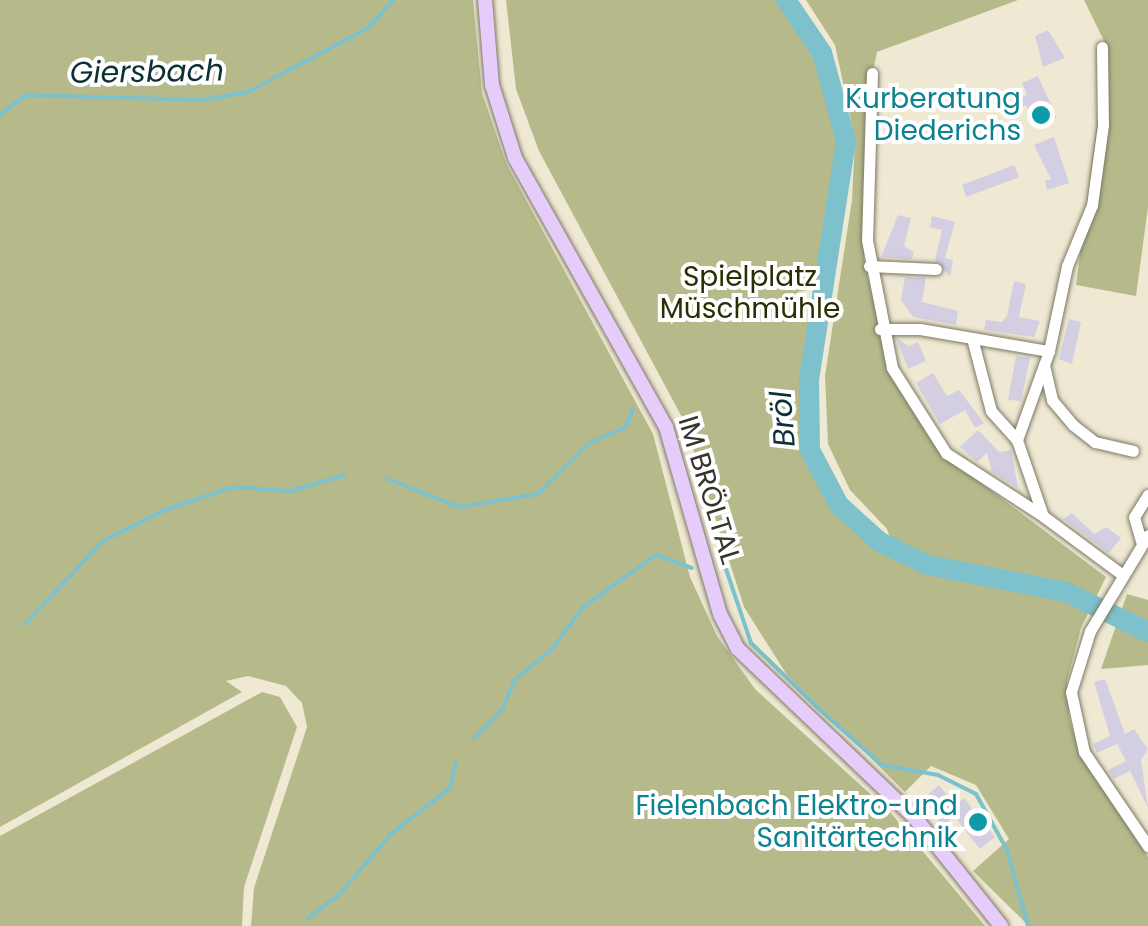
<!DOCTYPE html>
<meta charset="utf-8">
<style>
body{margin:0}
#map{position:relative;width:1148px;height:926px;overflow:hidden;background:#efe9d3;font-family:Poppins,sans-serif}
div>[style]{position:absolute}
[style*='--x']{left:calc(var(--x)*1px);top:calc(var(--y)*1px);width:calc(var(--w)*1px);rotate:calc(var(--a)*1deg)}
.green>*{inset:0;background:#b6ba8b}
.stream>*{height:4px;margin:-2px;padding:0 2px;transform-origin:2px;border-radius:2px;background:#7cc1cc}
.river>*{height:20px;margin:-10px;padding:0 10px;transform-origin:10px;border-radius:10px;background:#7cc1cc}
.building>*{inset:0;background:#d4cee3}
.roads{filter:drop-shadow(0 0 2px #7d7865) drop-shadow(0 0 2px #7d7865)}
.minor>*{height:11px;margin:-5.5px;padding:0 5.5px;transform-origin:5.5px;border-radius:5.5px;background:#fff}
.major>*{height:14px;margin:-7px;padding:0 7px;transform-origin:7px;border-radius:7px;background:#e5ccfb}
.dots>*{width:28px;height:28px;translate:-50% -50%;box-sizing:border-box;border:5px solid #fff;border-radius:50%}
span{translate:-50% -50%;white-space:nowrap;text-align:center;line-height:1.15;-webkit-text-stroke:8px #fff;paint-order:stroke}
.culture-label{font-size:28px;color:#0d838f}
.right{translate:-100% -50%;text-align:right}
.park-label{font-size:28px;color:#2b2d02}
.street-label{font-size:28px;color:#36342b}
.water-label{font-size:30px;color:#0c3035;font-style:italic}
</style>
<div id="map">
<div class="green">
<div style="clip-path:polygon(0 0,473px 0,482px 93px,506px 163px,653px 434px,690px 577px,717px 636px,755px 689px,890px 812px,985px 926px,251px 926px,254px 888px,307px 727px,302px 703px,286px 686px,248px 676px,226px 681px,242px 692px,0 827px)"></div>
<div style="clip-path:polygon(506px 0,781px 0,817px 52px,842px 140px,820px 287px,798px 292px,816px 319px,805px 376px,808px 450px,834px 508px,897px 559px,887px 529px,850px 490px,828px 444px,825px 376px,852px 200px,855px 139px,835px 45px,806px 0,1018px 0,877px 52px,867px 99px,864px 262px,890px 368px,945px 456px,1106px 577px,1081px 628px,1067px 681px,1069px 718px,1080px 754px,1148px 857px,1148px 926px,1029px 926px,973px 871px,1009px 839px,976px 785px,931px 766px,905px 792px,787px 675px,744px 607px,684px 421px,539px 151px,516px 89px)"></div>
<div style="clip-path:polygon(1084px 0,1148px 0,1148px 207px,1136px 296px,1076px 285px,1107px 47px)"></div>
<div style="clip-path:polygon(1127px 594px,1148px 600px,1148px 665px,1101px 669px)"></div>
<div style="clip-path:polygon(262px 692px,280px 697px,297px 727px,244px 887px,242px 926px,0 926px,0 836px)"></div>
</div>
<div class="stream">
<div style="--x:0;--y:115;--w:33;--a:-38"></div>
<div style="--x:26;--y:95;--w:176;--a:1.6"></div>
<div style="--x:202;--y:100;--w:47;--a:-9.9"></div>
<div style="--x:248;--y:92;--w:136;--a:-28.1"></div>
<div style="--x:368;--y:28;--w:38;--a:-48"></div>
<div style="--x:388;--y:479;--w:76;--a:21.5"></div>
<div style="--x:459;--y:507;--w:80;--a:-9.3"></div>
<div style="--x:538;--y:494;--w:72;--a:-45"></div>
<div style="--x:589;--y:443;--w:39;--a:-23"></div>
<div style="--x:625;--y:428;--w:21;--a:-67"></div>
<div style="--x:723;--y:560;--w:88;--a:71.4"></div>
<div style="--x:751;--y:643;--w:95;--a:44.1"></div>
<div style="--x:819;--y:709;--w:84;--a:41.6"></div>
<div style="--x:882;--y:765;--w:57;--a:10.1"></div>
<div style="--x:938;--y:775;--w:42;--a:26.6"></div>
<div style="--x:976;--y:794;--w:64;--a:61"></div>
<div style="--x:1007;--y:850;--w:79;--a:74.6"></div>
<div style="--x:25;--y:624;--w:114;--a:-46.8"></div>
<div style="--x:103;--y:541;--w:69;--a:-26.6"></div>
<div style="--x:165;--y:510;--w:72;--a:-18.7"></div>
<div style="--x:233;--y:487;--w:58;--a:3.9"></div>
<div style="--x:291;--y:491;--w:56;--a:-16.5"></div>
<div style="--x:474;--y:738;--w:40;--a:-45"></div>
<div style="--x:502;--y:710;--w:33;--a:-67"></div>
<div style="--x:515;--y:680;--w:50;--a:-40.1"></div>
<div style="--x:553;--y:648;--w:51;--a:-53.8"></div>
<div style="--x:583;--y:607;--w:90;--a:-35.5"></div>
<div style="--x:656;--y:555;--w:38;--a:20"></div>
<div style="--x:308;--y:918;--w:39;--a:-37"></div>
<div style="--x:339;--y:895;--w:80;--a:-49.6"></div>
<div style="--x:391;--y:834;--w:75;--a:-37.9"></div>
<div style="--x:450;--y:788;--w:26;--a:-77"></div>
</div>
<div class="river">
<div style="--x:786;--y:0;--w:64;--a:55.8"></div>
<div style="--x:822;--y:53;--w:91;--a:74.7"></div>
<div style="--x:846;--y:141;--w:241;--a:98.8"></div>
<div style="--x:809;--y:379;--w:71;--a:89.2"></div>
<div style="--x:810;--y:450;--w:62;--a:62.2"></div>
<div style="--x:839;--y:505;--w:55;--a:42.1"></div>
<div style="--x:880;--y:542;--w:53;--a:25.6"></div>
<div style="--x:928;--y:565;--w:141;--a:11.1"></div>
<div style="--x:1066;--y:592;--w:91;--a:26"></div>
</div>
<div class="building">
<div style="clip-path:polygon(1048px 30px,1065px 58px,1043px 67px,1035px 36px)"></div>
<div style="clip-path:polygon(1038px 76px,1057px 118px,1034px 127px,1026px 105px,1017px 109px,1013px 100px,1027px 95px,1022px 83px)"></div>
<div style="clip-path:polygon(1054px 137px,1069px 183px,1047px 190px,1045px 181px,1051px 179px,1034px 145px)"></div>
<div style="clip-path:polygon(1014px 165px,1019px 177px,966px 197px,962px 185px)"></div>
<div style="clip-path:polygon(898px 215px,911px 218px,904px 246px,914px 252px,912px 259px,881px 257px)"></div>
<div style="clip-path:polygon(932px 216px,955px 222px,945px 258px,953px 260px,950px 277px,935px 260px,942px 230px,930px 227px)"></div>
<div style="clip-path:polygon(905px 277px,926px 278px,922px 302px,958px 311px,956px 325px,913px 317px,901px 300px)"></div>
<div style="clip-path:polygon(1014px 281px,1026px 284px,1019px 317px,1040px 321px,1034px 337px,984px 330px,986px 320px,1002px 322px,1007px 316px)"></div>
<div style="clip-path:polygon(1069px 319px,1081px 322px,1072px 364px,1059px 359px)"></div>
<div style="clip-path:polygon(896px 338px,909px 346px,918px 342px,926px 361px,908px 369px)"></div>
<div style="clip-path:polygon(1016px 356px,1030px 358px,1021px 401px,1008px 400px)"></div>
<div style="clip-path:polygon(933px 373px,947px 396px,959px 390px,984px 423px,975px 428px,965px 410px,940px 424px,916px 383px)"></div>
<div style="clip-path:polygon(978px 430px,999px 452px,1011px 450px,1018px 488px,992px 472px,987px 453px,977px 462px,960px 447px)"></div>
<div style="clip-path:polygon(1072px 513px,1094px 534px,1106px 527px,1121px 538px,1109px 553px,1063px 519px)"></div>
<div style="clip-path:polygon(1105px 679px,1125px 734px,1134px 729px,1148px 749px,1141px 760px,1148px 808px,1130px 771px,1114px 779px,1108px 770px,1126px 761px,1117px 744px,1097px 753px,1093px 744px,1110px 736px,1094px 682px)"></div>
<div style="clip-path:polygon(939px 785px,955px 805px,964px 798px,995px 837px,980px 849px,954px 816px,942px 827px,924px 798px)"></div>
</div>
<div class="roads">
<div class="minor">
<div style="--x:1102;--y:47;--w:78;--a:89.3"></div>
<div style="--x:1103;--y:125;--w:81;--a:97.8"></div>
<div style="--x:1092;--y:205;--w:66;--a:112.3"></div>
<div style="--x:1067;--y:266;--w:87;--a:102"></div>
<div style="--x:1049;--y:351;--w:95;--a:109.8"></div>
<div style="--x:1017;--y:440;--w:80;--a:71.1"></div>
<div style="--x:1043;--y:516;--w:96;--a:36.5"></div>
<div style="--x:872;--y:73;--w:167;--a:91.7"></div>
<div style="--x:867;--y:240;--w:130;--a:78.9"></div>
<div style="--x:892;--y:368;--w:101;--a:57.6"></div>
<div style="--x:946;--y:453;--w:116;--a:33"></div>
<div style="--x:869;--y:266;--w:67;--a:2.6"></div>
<div style="--x:880;--y:329;--w:40;--a:0"></div>
<div style="--x:920;--y:329;--w:131;--a:9.7"></div>
<div style="--x:972;--y:338;--w:75;--a:75.4"></div>
<div style="--x:991;--y:411;--w:39;--a:48"></div>
<div style="--x:1044;--y:365;--w:36;--a:77"></div>
<div style="--x:1052;--y:400;--w:33;--a:50"></div>
<div style="--x:1073;--y:425;--w:28;--a:38"></div>
<div style="--x:1095;--y:442;--w:39;--a:13"></div>
<div style="--x:1148;--y:535;--w:112;--a:121.1"></div>
<div style="--x:1090;--y:631;--w:64;--a:107.3"></div>
<div style="--x:1071;--y:692;--w:61;--a:77.8"></div>
<div style="--x:1084;--y:752;--w:114;--a:55.8"></div>
<div style="--x:1141;--y:541;--w:25;--a:-106"></div>
<div style="--x:1134;--y:517;--w:26;--a:-58"></div>
</div>
<div class="major">
<div style="--x:485;--y:0;--w:85;--a:85.3"></div>
<div style="--x:492;--y:85;--w:77;--a:72.5"></div>
<div style="--x:515;--y:158;--w:308;--a:60.7"></div>
<div style="--x:666;--y:427;--w:195;--a:73.9"></div>
<div style="--x:720;--y:614;--w:39;--a:63"></div>
<div style="--x:738;--y:649;--w:246;--a:43.7"></div>
<div style="--x:916;--y:819;--w:137;--a:51.5"></div>
</div>
</div>
<div class="dots">
<div style="left:1041px;top:115px;background:#0f9aa8"></div>
<div style="left:978px;top:822px;background:#0f9aa8"></div>
</div>
<div class="culture-label">
<span class="right" style="left:1021px;top:115px">Kurberatung<br>Diederichs</span>
<span class="right" style="left:958px;top:822px">Fielenbach Elektro-und<br>Sanitärtechnik</span>
</div>
<div class="park-label">
<span style="left:750px;top:293px">Spielplatz<br>Müschmühle</span>
</div>
<div class="street-label">
<span style="left:709px;top:490px;rotate:73deg">IM BRÖLTAL</span>
</div>
<div class="water-label">
<span style="left:147px;top:72px;rotate:-1deg">Giersbach</span>
<span style="left:783px;top:419px;rotate:-94deg">Bröl</span>
</div>
</div>
